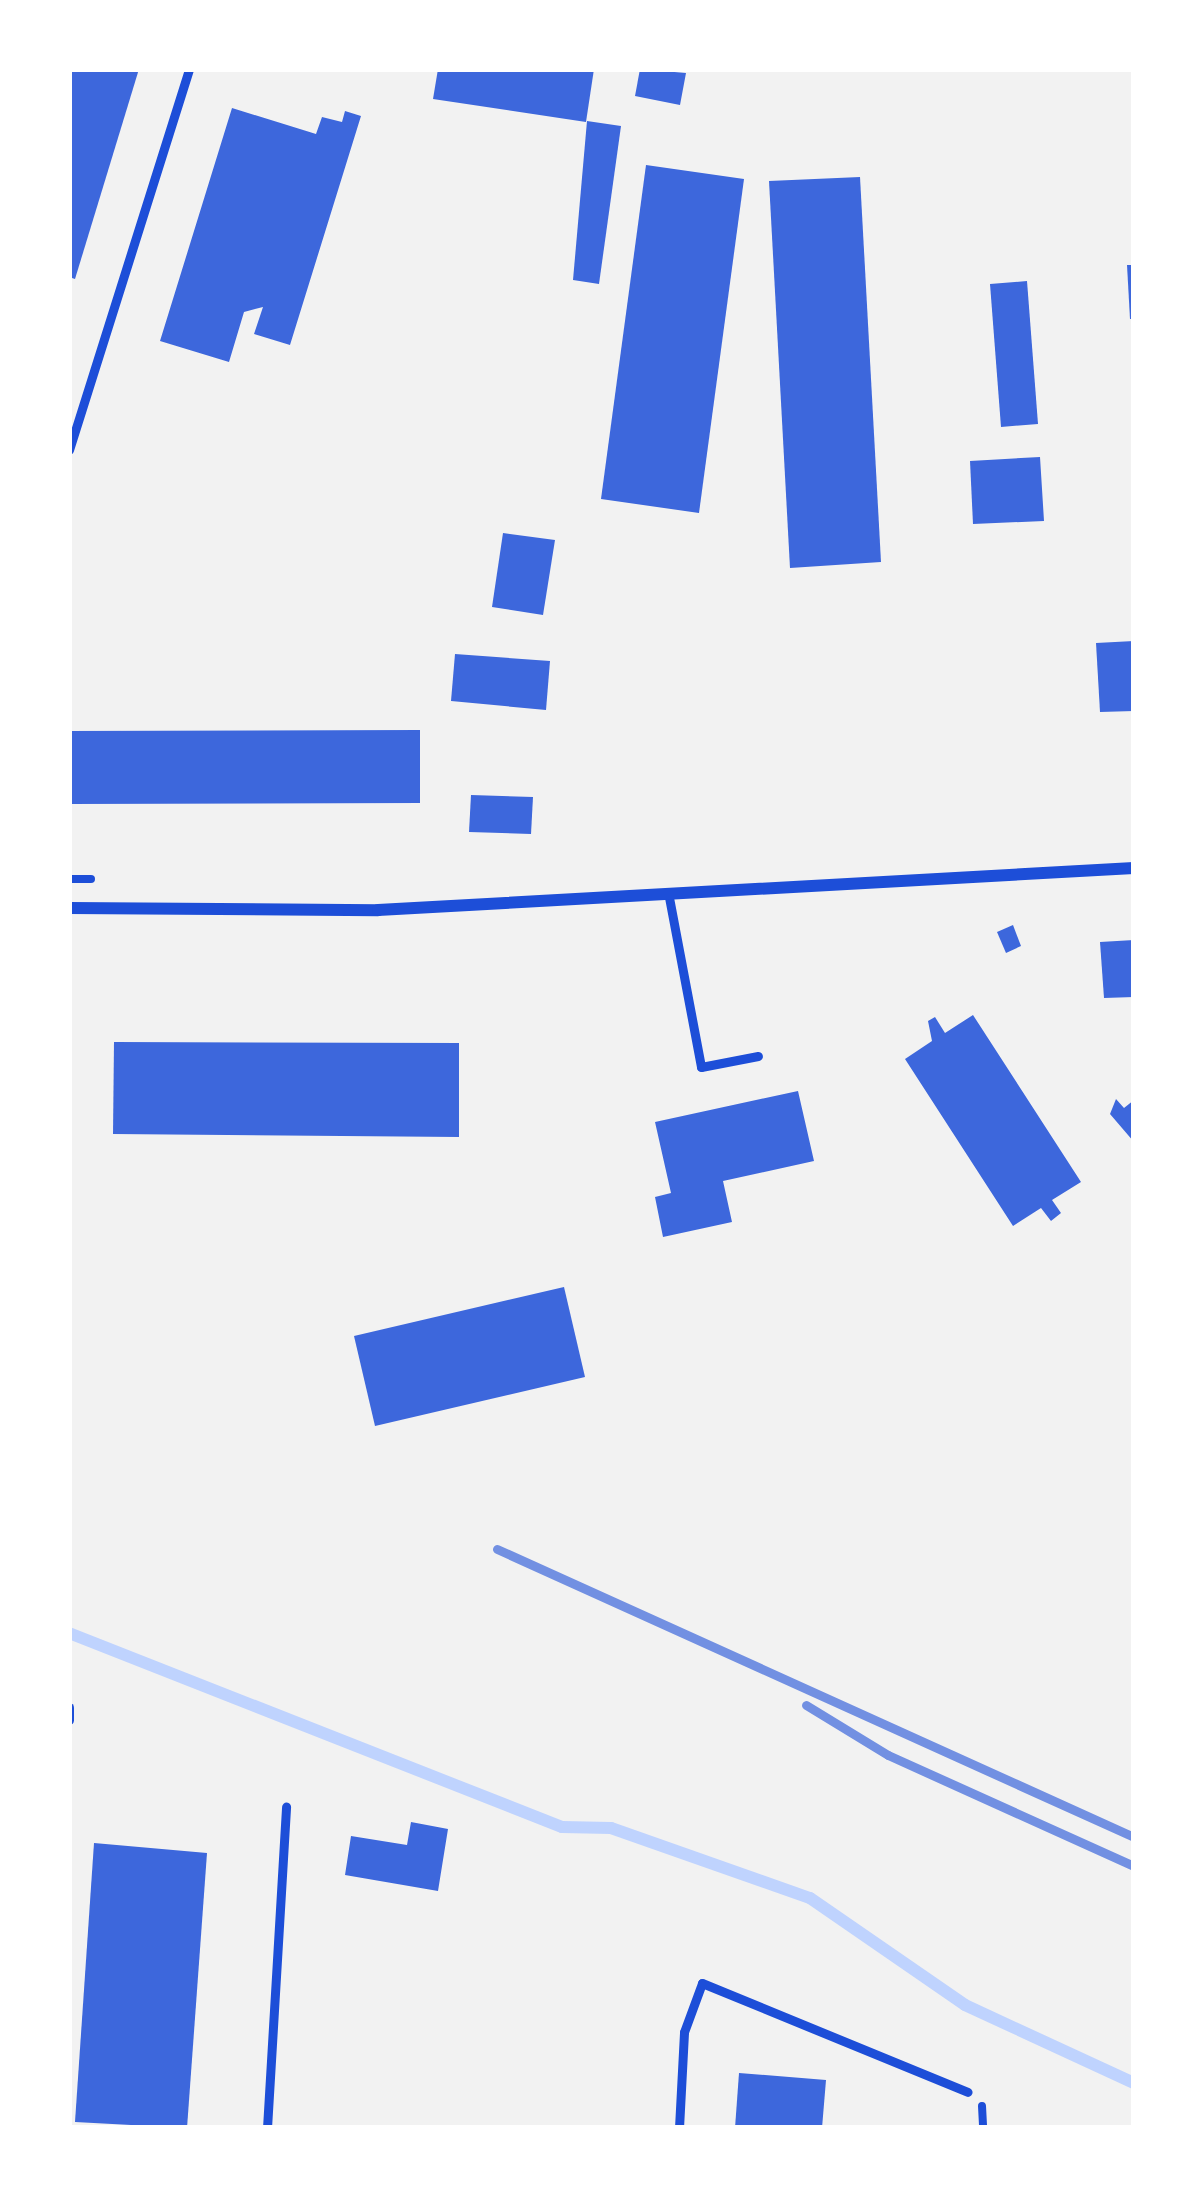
<!DOCTYPE html>
<style>
body{margin:0}
#map{position:relative;width:1203px;height:2197px;overflow:hidden;background:#f2f2f2;font-family:"Exo 2",sans-serif}
div>[style]{position:absolute}
[style*='--x']{left:calc(var(--x)*1px);top:calc(var(--y)*1px);width:calc(var(--w)*1px);rotate:calc(var(--a)*1deg)}
.stream>*{height:12px;margin:-6px;padding:0 6px;transform-origin:6px;border-radius:6px;background:#bfd3fe}
.building>*{inset:0;background:#3d67dc}
.path>*{height:8px;margin:-4px;padding:0 4px;transform-origin:4px;border-radius:4px;background:#1d4ed8}
.service>*{height:9px;margin:-4.5px;padding:0 4.5px;transform-origin:4.5px;border-radius:4.5px;background:#1d4ed8}
.minor>*{height:12px;margin:-6px;padding:0 6px;transform-origin:6px;border-radius:6px;background:#1d4ed8}
.rail>*{height:9px;margin:-4.5px;padding:0 4.5px;transform-origin:4.5px;border-radius:4.5px;background:#7290e2}
span{translate:-50% -50%;white-space:nowrap;text-align:center;line-height:1.15;-webkit-text-stroke:12px #fff;paint-order:stroke}
.frame{position:absolute;inset:0;border:72px solid #fff;pointer-events:none}
</style>
<div id="map">
<div class="stream">
<div style="--x:69;--y:1633;--w:530;--a:21.48"></div>
<div style="--x:562;--y:1827;--w:49;--a:1.2"></div>
<div style="--x:611;--y:1828;--w:211;--a:19.4"></div>
<div style="--x:810;--y:1898;--w:188;--a:34.6"></div>
<div style="--x:965;--y:2005;--w:186;--a:24.8"></div>
</div>
<div class="building">
<div style="clip-path:polygon(69px 69px,139px 69px,75px 279px,69px 277px)"></div>
<div style="clip-path:polygon(438px 69px,594px 69px,586px 122px,433px 99px)"></div>
<div style="clip-path:polygon(640px 69px,686px 73px,680px 105px,635px 96px)"></div>
<div style="clip-path:polygon(232px 108px,316px 134px,322px 117px,342px 122px,345px 111px,361px 116px,290px 345px,254px 334px,263px 307px,244px 312px,229px 362px,160px 341px)"></div>
<div style="clip-path:polygon(587px 121px,621px 126px,599px 284px,573px 280px)"></div>
<div style="clip-path:polygon(646px 165px,744px 179px,699px 513px,601px 499px)"></div>
<div style="clip-path:polygon(860px 177px,881px 562px,790px 568px,769px 181px)"></div>
<div style="clip-path:polygon(1127px 265px,1134px 265px,1134px 319px,1130px 319px)"></div>
<div style="clip-path:polygon(1027px 281px,1038px 424px,1001px 427px,990px 284px)"></div>
<div style="clip-path:polygon(1040px 457px,1044px 521px,973px 524px,970px 461px)"></div>
<div style="clip-path:polygon(503px 533px,555px 540px,543px 615px,492px 607px)"></div>
<div style="clip-path:polygon(1134px 641px,1134px 711px,1100px 712px,1096px 643px)"></div>
<div style="clip-path:polygon(455px 654px,550px 661px,546px 710px,451px 701px)"></div>
<div style="clip-path:polygon(420px 730px,420px 803px,69px 804px,69px 731px)"></div>
<div style="clip-path:polygon(471px 795px,533px 797px,531px 834px,469px 832px)"></div>
<div style="clip-path:polygon(1013px 925px,1021px 946px,1006px 953px,997px 932px)"></div>
<div style="clip-path:polygon(1134px 940px,1134px 997px,1104px 998px,1100px 942px)"></div>
<div style="clip-path:polygon(973px 1015px,1081px 1182px,1052px 1200px,1061px 1213px,1051px 1221px,1041px 1208px,1013px 1226px,905px 1059px,932px 1041px,928px 1021px,935px 1017px,945px 1033px)"></div>
<div style="clip-path:polygon(114px 1042px,459px 1043px,459px 1137px,113px 1134px)"></div>
<div style="clip-path:polygon(798px 1091px,814px 1161px,723px 1181px,732px 1222px,663px 1237px,655px 1197px,671px 1193px,655px 1122px)"></div>
<div style="clip-path:polygon(1116px 1099px,1124px 1108px,1134px 1100px,1134px 1142px,1110px 1114px)"></div>
<div style="clip-path:polygon(564px 1287px,585px 1377px,375px 1426px,354px 1336px)"></div>
<div style="clip-path:polygon(411px 1822px,448px 1829px,438px 1891px,345px 1875px,351px 1836px,407px 1845px)"></div>
<div style="clip-path:polygon(94px 1843px,207px 1853px,187px 2128px,75px 2122px)"></div>
<div style="clip-path:polygon(739px 2073px,826px 2080px,822px 2128px,735px 2128px)"></div>
</div>
<div class="path">
<div style="--x:69;--y:879;--w:22;--a:0"></div>
<div style="--x:982;--y:2106;--w:22;--a:87"></div>
</div>
<div class="service">
<div style="--x:69;--y:450;--w:399;--a:-72.5"></div>
<div style="--x:668;--y:892;--w:178;--a:79.3"></div>
<div style="--x:701;--y:1067;--w:58;--a:-10.9"></div>
<div style="--x:69;--y:1707;--w:13;--a:90"></div>
<div style="--x:267;--y:2128;--w:322;--a:-86.6"></div>
<div style="--x:679;--y:2128;--w:96;--a:-87"></div>
<div style="--x:684;--y:2032;--w:52;--a:-69.8"></div>
<div style="--x:702;--y:1983;--w:287;--a:22.3"></div>
</div>
<div class="minor">
<div style="--x:69;--y:908;--w:309;--a:0.4"></div>
<div style="--x:378;--y:910;--w:757;--a:-3.18"></div>
</div>
<div class="rail">
<div style="--x:497;--y:1549;--w:699;--a:24.33"></div>
<div style="--x:806;--y:1705;--w:96;--a:31.4"></div>
<div style="--x:888;--y:1755;--w:270;--a:24.3"></div>
</div>
<div class="frame"></div>
</div>
